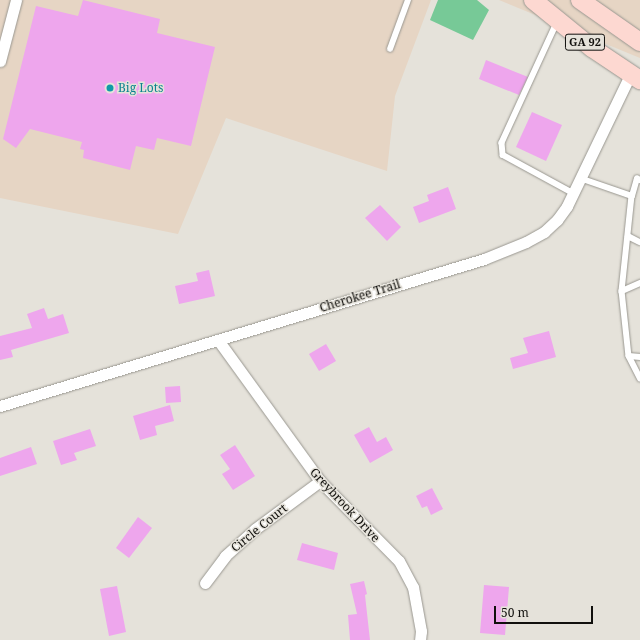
<!DOCTYPE html>
<style>
body{margin:0}
#map{position:relative;width:640px;height:640px;overflow:hidden;background:#e5e2da;font-family:"Noto Serif",serif}
div>[style]{position:absolute}
[style*='--x']{left:calc(var(--x)*1px);top:calc(var(--y)*1px);width:calc(var(--w)*1px);rotate:calc(var(--a)*1deg)}
.commercial>*{inset:0;background:#e6d5c4}
.green>*{inset:0;background:#77c997}
.building>*{inset:0;background:#eea6ed}
.roads{filter:drop-shadow(0 0 1px #999790) drop-shadow(0 0 1px #999790)}
.service>*{height:5.5px;margin:-2.75px;padding:0 2.75px;transform-origin:2.75px;border-radius:2.75px;background:#fff}
.minor>*{height:11px;margin:-5.5px;padding:0 5.5px;transform-origin:5.5px;border-radius:5.5px;background:#fff}
.primary>*{height:18px;margin:-9px;padding:0 9px;transform-origin:9px;border-radius:9px;background:#fdd8d1}
.dots>*{width:11px;height:11px;translate:-50% -50%;box-sizing:border-box;border:2px solid #e5e2da;border-radius:50%}
span{translate:-50% -50%;white-space:nowrap;text-align:center;line-height:1.15;-webkit-text-stroke:3px #e5e2da;paint-order:stroke}
.shield-label span{padding:1px 3px;background:#e5e2da;border:1px solid;border-radius:3px;-webkit-text-stroke-width:0}
.shield-label{font-size:11px;color:#11100d;font-weight:700}
.culture-label{font-size:12px;color:#0d838f}
.left{translate:0 -50%;text-align:left}
.street-label{font-size:12px;color:#11100d}
.scale{position:absolute;left:494px;top:606px;width:99px;height:18px;box-sizing:border-box;border:2px solid #11100d;border-top:0;padding-left:5px;font-size:12px;line-height:14px;white-space:nowrap;color:#11100d;-webkit-text-stroke:3px #e5e2da;paint-order:stroke}
</style>
<div id="map">
<div class="commercial">
<div style="clip-path:polygon(0 0,431px 0,395px 96px,387px 171px,226px 118px,178px 234px,0 198px)"></div>
<div style="clip-path:polygon(499px 0,640px 0,640px 58px)"></div>
</div>
<div class="green">
<div style="clip-path:polygon(438px 0,477px 0,489px 10px,473px 40px,430px 20px)"></div>
</div>
<div class="building">
<div style="clip-path:polygon(83px 0,160px 19px,157px 33px,215px 47px,191px 146px,157px 138px,154px 150px,136px 146px,130px 170px,83px 158px,84px 150px,80px 149px,82px 142px,30px 129px,16px 148px,3px 139px,36px 6px,78px 16px)"></div>
<div style="clip-path:polygon(486px 60px,528px 77px,519px 95px,479px 79px)"></div>
<div style="clip-path:polygon(532px 112px,562px 125px,546px 161px,516px 147px)"></div>
<div style="clip-path:polygon(448px 187px,456px 209px,419px 223px,413px 207px,429px 201px,427px 195px)"></div>
<div style="clip-path:polygon(380px 205px,401px 227px,387px 241px,365px 218px)"></div>
<div style="clip-path:polygon(209px 270px,215px 296px,179px 304px,175px 286px,198px 281px,196px 273px)"></div>
<div style="clip-path:polygon(44px 308px,48px 319px,63px 314px,69px 333px,11px 350px,13px 357px,0 360px,0 336px,32px 328px,27px 314px)"></div>
<div style="clip-path:polygon(549px 331px,556px 357px,513px 369px,510px 358px,528px 353px,523px 338px)"></div>
<div style="clip-path:polygon(326px 344px,336px 361px,319px 371px,309px 354px)"></div>
<div style="clip-path:polygon(180px 386px,181px 402px,166px 403px,165px 387px)"></div>
<div style="clip-path:polygon(170px 405px,174px 421px,155px 426px,157px 435px,140px 440px,133px 416px)"></div>
<div style="clip-path:polygon(369px 427px,377px 442px,386px 437px,393px 450px,370px 463px,354px 435px)"></div>
<div style="clip-path:polygon(90px 429px,96px 446px,74px 453px,77px 460px,61px 465px,53px 441px)"></div>
<div style="clip-path:polygon(235px 445px,255px 476px,233px 490px,222px 474px,230px 469px,220px 455px)"></div>
<div style="clip-path:polygon(31px 447px,37px 464px,0 476px,0 458px)"></div>
<div style="clip-path:polygon(432px 488px,443px 509px,431px 515px,427px 506px,422px 508px,416px 496px)"></div>
<div style="clip-path:polygon(138px 517px,152px 528px,129px 558px,116px 548px)"></div>
<div style="clip-path:polygon(302px 543px,338px 553px,334px 570px,297px 560px)"></div>
<div style="clip-path:polygon(364px 581px,367px 594px,365px 595px,370px 640px,350px 640px,348px 615px,357px 614px,350px 584px)"></div>
<div style="clip-path:polygon(484px 585px,509px 587px,505px 635px,480px 633px)"></div>
<div style="clip-path:polygon(117px 586px,126px 632px,109px 636px,100px 589px)"></div>
</div>
<div class="roads">
<div class="service">
<div style="--x:557;--y:23;--w:132;--a:114.6"></div>
<div style="--x:502;--y:143;--w:12;--a:85"></div>
<div style="--x:503;--y:155;--w:80;--a:28.5"></div>
<div style="--x:390;--y:49;--w:52;--a:-69.8"></div>
<div style="--x:580;--y:178;--w:55;--a:19.1"></div>
<div style="--x:632;--y:196;--w:96;--a:96"></div>
<div style="--x:622;--y:291;--w:65;--a:83.9"></div>
<div style="--x:629;--y:356;--w:25;--a:63"></div>
<div style="--x:632;--y:196;--w:18;--a:-74"></div>
<div style="--x:637;--y:179;--w:3;--a:18"></div>
<div style="--x:628;--y:236;--w:13;--a:27"></div>
<div style="--x:622;--y:291;--w:20;--a:-24"></div>
<div style="--x:629;--y:356;--w:11;--a:5"></div>
</div>
<div class="minor">
<div style="--x:0;--y:61;--w:63;--a:-75.3"></div>
<div style="--x:218;--y:340;--w:174;--a:54.1"></div>
<div style="--x:320;--y:481;--w:112;--a:45.4"></div>
<div style="--x:399;--y:561;--w:30;--a:62"></div>
<div style="--x:413;--y:587;--w:45;--a:79.7"></div>
<div style="--x:421;--y:631;--w:9;--a:96"></div>
<div style="--x:0;--y:406;--w:506;--a:-16.89"></div>
<div style="--x:484;--y:259;--w:45;--a:-22"></div>
<div style="--x:526;--y:242;--w:21;--a:-29"></div>
<div style="--x:544;--y:232;--w:18;--a:-43"></div>
<div style="--x:557;--y:220;--w:17;--a:-54"></div>
<div style="--x:567;--y:206;--w:148;--a:-64.3"></div>
<div style="--x:205;--y:583;--w:34;--a:-53"></div>
<div style="--x:225;--y:556;--w:40;--a:-42"></div>
<div style="--x:255;--y:529;--w:81;--a:-36.4"></div>
</div>
<div class="primary">
<div style="--x:533;--y:0;--w:76;--a:39.1"></div>
<div style="--x:592;--y:48;--w:58;--a:33.7"></div>
<div style="--x:580;--y:0;--w:73;--a:35"></div>
</div>
</div>
<div class="dots">
<div style="left:110px;top:88px;background:#0f9aa8"></div>
</div>
<div class="shield-label">
<span style="left:585px;top:42px">GA 92</span>
</div>
<div class="culture-label">
<span class="left" style="left:118px;top:88px">Big Lots</span>
</div>
<div class="street-label">
<span style="left:360px;top:296px;rotate:-17deg">Cherokee Trail</span>
<span style="left:345px;top:505px;rotate:47deg">Greybrook Drive</span>
<span style="left:259px;top:528px;rotate:-39deg">Circle Court</span>
</div>
<div class="scale">50 m</div>
</div>
